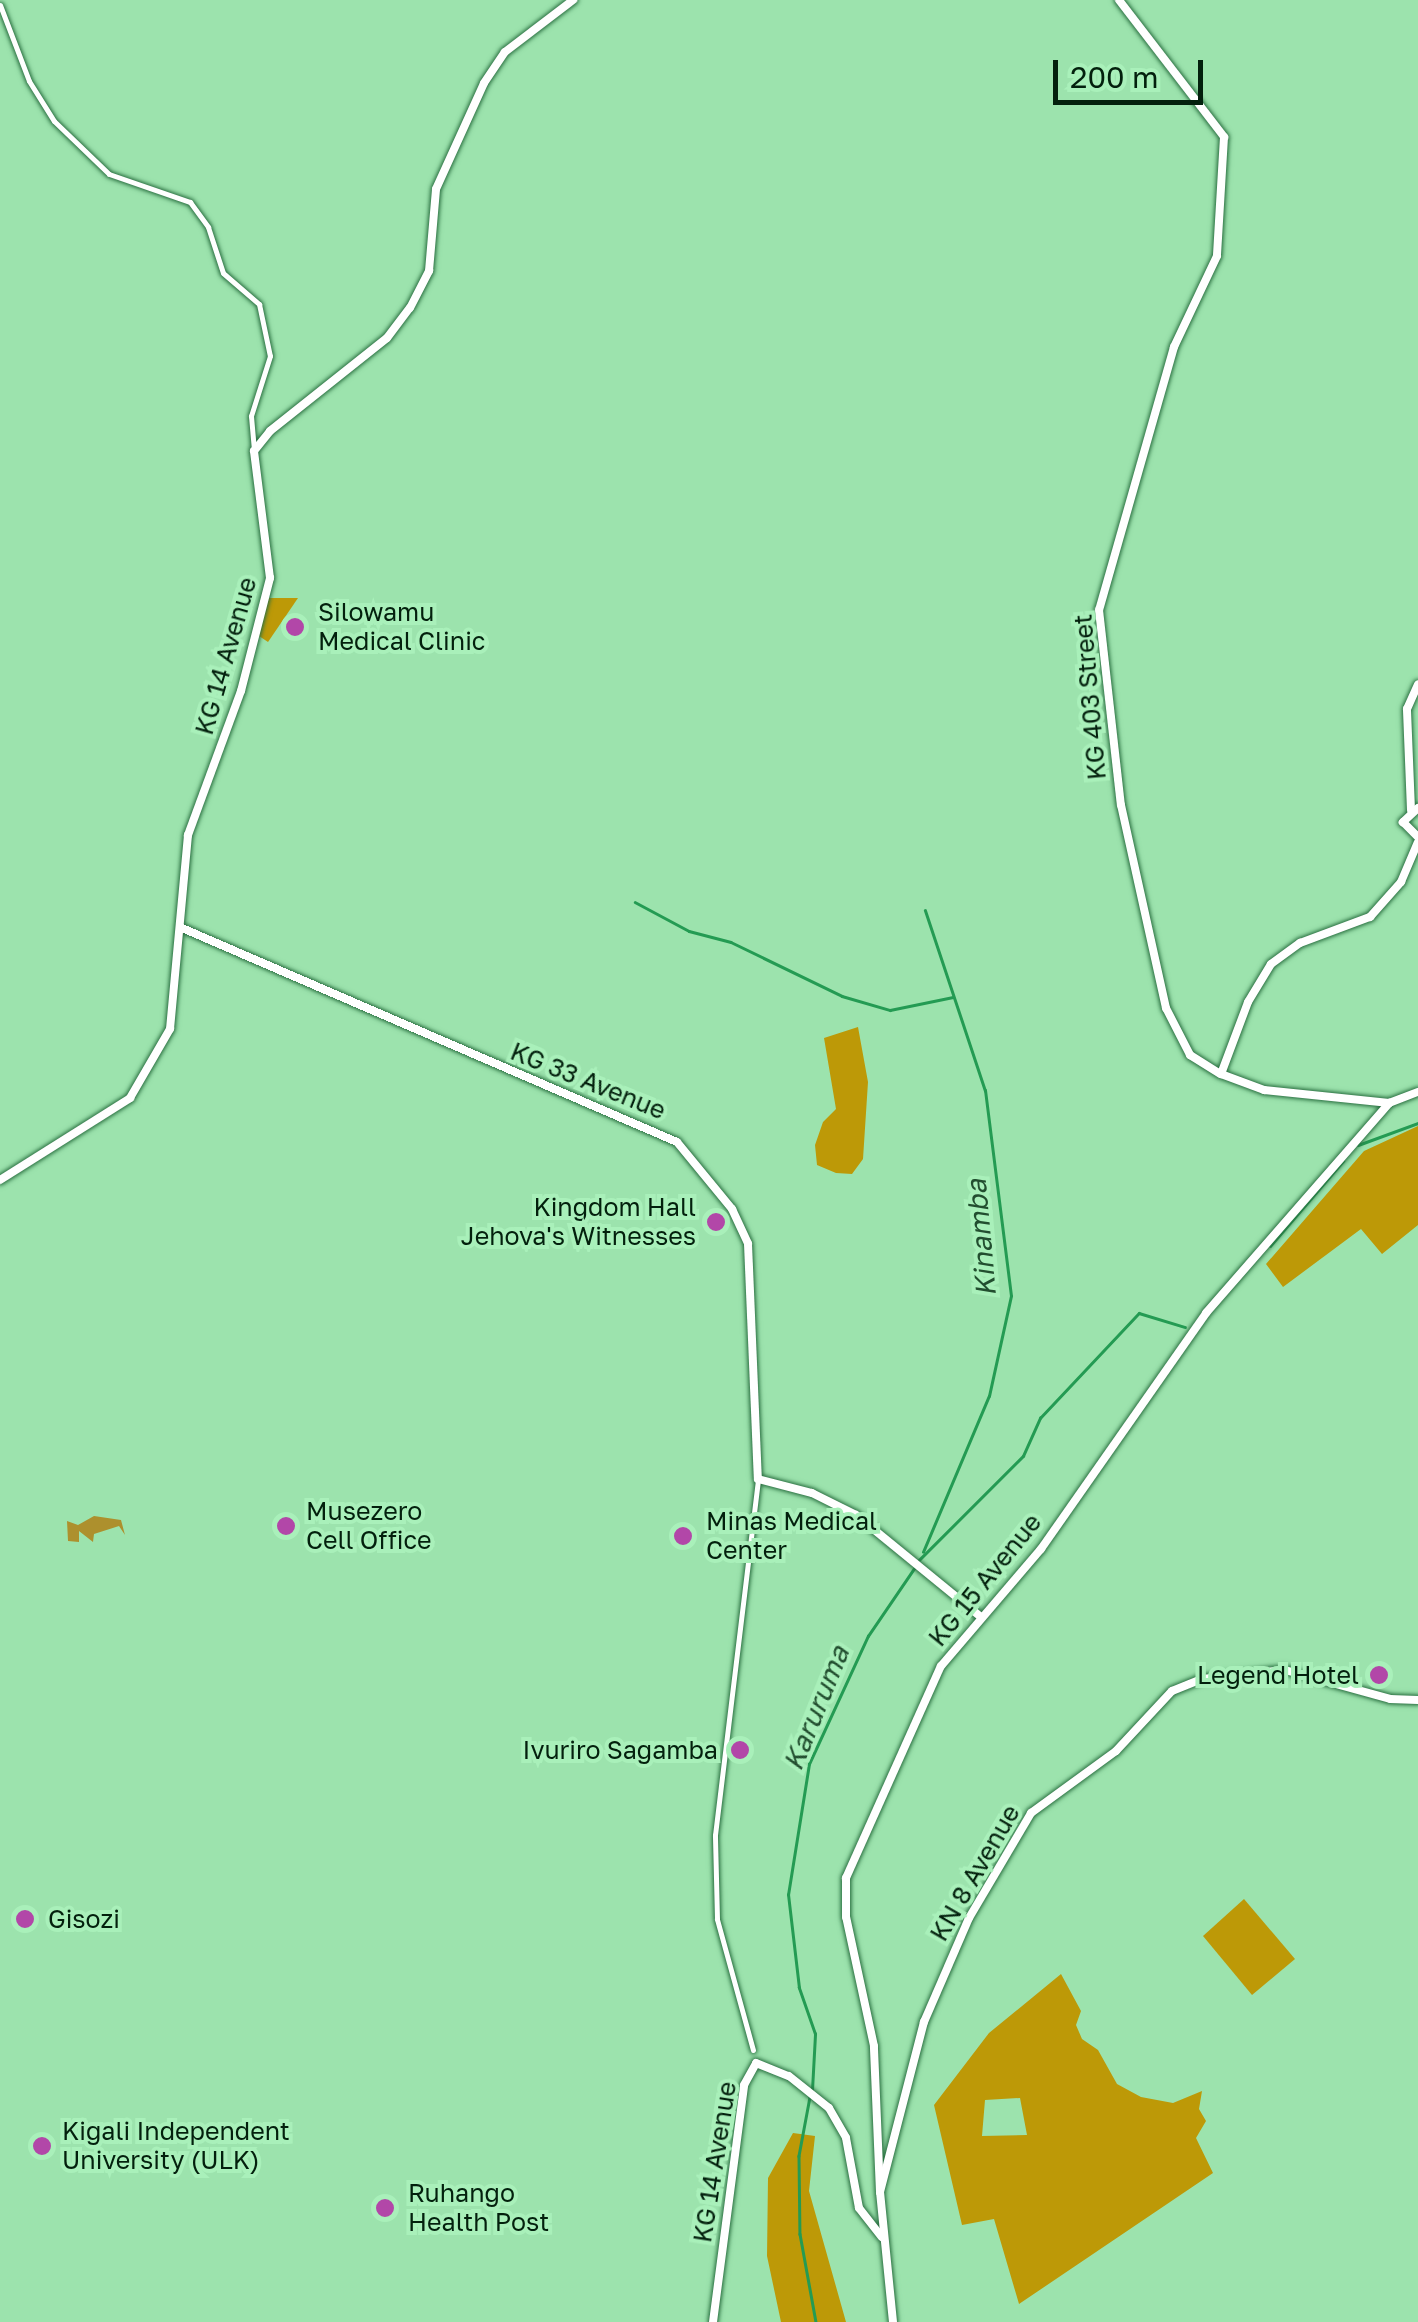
<!DOCTYPE html>
<style>
body{margin:0}
#map{position:relative;width:1418px;height:2322px;overflow:hidden;background:#9ce3ad;font-family:"Golos Text",sans-serif}
div>[style]{position:absolute}
[style*='--x']{left:calc(var(--x)*1px);top:calc(var(--y)*1px);width:calc(var(--w)*1px);rotate:calc(var(--a)*1deg)}
.green>*{inset:0;background:#bd9907}
.forest>*{inset:0;background:#ad902d}
.stream>*{height:2.5px;margin:-1.25px;padding:0 1.25px;transform-origin:1.25px;border-radius:1.25px;background:#249b53}
.roads{filter:drop-shadow(0 0 2px #2a7041) drop-shadow(0 0 2px #2a7041)}
.minor>*{height:5px;margin:-2.5px;padding:0 2.5px;transform-origin:2.5px;border-radius:2.5px;background:#fff}
.major>*{height:8px;margin:-4px;padding:0 4px;transform-origin:4px;border-radius:4px;background:#fff}
.dots>*{width:28px;height:28px;translate:-50% -50%;box-sizing:border-box;border:5px solid #a9f0ba;border-radius:50%}
span{translate:-50% -50%;white-space:nowrap;text-align:center;line-height:1.15;-webkit-text-stroke:8px #a9f0ba;paint-order:stroke}
.poi-label{font-size:25px;color:#03200d}
.left{translate:0 -50%;text-align:left}
.right{translate:-100% -50%;text-align:right}
.street-label{font-size:25px;color:#03200d}
.water-label{font-size:28px;color:#224e2f;font-style:italic}
.scale{position:absolute;left:1053px;top:60px;width:150px;height:45px;box-sizing:border-box;border:5px solid #03200d;border-top:0;padding-left:12px;font-size:30px;line-height:35px;white-space:nowrap;color:#03200d;-webkit-text-stroke:8px #a9f0ba;paint-order:stroke}
</style>
<div id="map">
<div class="green">
<div style="clip-path:polygon(268px 598px,298px 598px,268px 642px,259px 636px)"></div>
<div style="clip-path:polygon(858px 1027px,868px 1082px,863px 1159px,852px 1174px,836px 1173px,817px 1165px,815px 1145px,823px 1122px,836px 1109px,824px 1038px)"></div>
<div style="clip-path:polygon(1418px 1126px,1418px 1225px,1382px 1254px,1361px 1229px,1283px 1287px,1266px 1264px,1364px 1151px)"></div>
<div style="clip-path:polygon(1244px 1899px,1295px 1959px,1252px 1995px,1203px 1936px)"></div>
<div style="clip-path:polygon(evenodd,1061px 1974px,1081px 2011px,1076px 2025px,1082px 2039px,1098px 2050px,1117px 2084px,1141px 2097px,1173px 2103px,1202px 2091px,1199px 2109px,1206px 2121px,1196px 2138px,1213px 2173px,1019px 2304px,994px 2219px,962px 2225px,934px 2105px,989px 2033px,1061px 1974px,1020px 2098px,1027px 2135px,982px 2136px,985px 2100px,1020px 2098px)"></div>
<div style="clip-path:polygon(793px 2133px,815px 2136px,809px 2191px,846px 2322px,781px 2322px,767px 2256px,768px 2178px)"></div>
</div>
<div class="forest">
<div style="clip-path:polygon(94px 1516px,121px 1520px,125px 1535px,119px 1526px,94px 1534px,93px 1542px,79px 1531px,79px 1542px,68px 1541px,67px 1521px,78px 1525px)"></div>
</div>
<div class="stream">
<div style="--x:635;--y:902;--w:61;--a:28.2"></div>
<div style="--x:689;--y:931;--w:43;--a:14.7"></div>
<div style="--x:731;--y:942;--w:123;--a:25.9"></div>
<div style="--x:842;--y:996;--w:50;--a:16.3"></div>
<div style="--x:890;--y:1010;--w:64;--a:-11.7"></div>
<div style="--x:1358;--y:1145;--w:64;--a:-20.1"></div>
<div style="--x:1270;--y:1246;--w:112;--a:-49.3"></div>
<div style="--x:923;--y:1552;--w:169;--a:-67.1"></div>
<div style="--x:989;--y:1396;--w:102;--a:-77.6"></div>
<div style="--x:1011;--y:1296;--w:207;--a:-97.2"></div>
<div style="--x:985;--y:1091;--w:190;--a:-108.4"></div>
<div style="--x:919;--y:1560;--w:147;--a:-45"></div>
<div style="--x:1023;--y:1456;--w:42;--a:-65.9"></div>
<div style="--x:1040;--y:1418;--w:144;--a:-46.7"></div>
<div style="--x:1139;--y:1313;--w:48;--a:16.9"></div>
<div style="--x:812;--y:2090;--w:56;--a:-86.9"></div>
<div style="--x:815;--y:2034;--w:49;--a:-109.2"></div>
<div style="--x:799;--y:1988;--w:94;--a:-96.7"></div>
<div style="--x:788;--y:1895;--w:133;--a:-80.9"></div>
<div style="--x:809;--y:1764;--w:141;--a:-65.3"></div>
<div style="--x:868;--y:1636;--w:83;--a:-55.7"></div>
<div style="--x:810;--y:2097;--w:60;--a:100.6"></div>
<div style="--x:799;--y:2156;--w:78;--a:89.3"></div>
<div style="--x:800;--y:2234;--w:89;--a:79.7"></div>
</div>
<div class="roads">
<div class="minor">
<div style="--x:0;--y:5;--w:81;--a:69.1"></div>
<div style="--x:29;--y:81;--w:47;--a:58"></div>
<div style="--x:54;--y:121;--w:76;--a:43.9"></div>
<div style="--x:109;--y:174;--w:86;--a:19.1"></div>
<div style="--x:190;--y:202;--w:31;--a:54"></div>
<div style="--x:208;--y:227;--w:48;--a:71.9"></div>
<div style="--x:223;--y:273;--w:48;--a:40.7"></div>
<div style="--x:259;--y:304;--w:53;--a:78.1"></div>
<div style="--x:270;--y:356;--w:63;--a:107.6"></div>
<div style="--x:251;--y:416;--w:35;--a:85"></div>
<div style="--x:753;--y:2050;--w:136;--a:-105.4"></div>
<div style="--x:717;--y:1919;--w:84;--a:-91.4"></div>
<div style="--x:715;--y:1835;--w:359;--a:-83.1"></div>
</div>
<div class="major">
<div style="--x:1119;--y:0;--w:173;--a:52.5"></div>
<div style="--x:1224;--y:137;--w:119;--a:93.4"></div>
<div style="--x:1217;--y:256;--w:101;--a:115.3"></div>
<div style="--x:1174;--y:347;--w:273;--a:105.9"></div>
<div style="--x:1099;--y:610;--w:196;--a:83.6"></div>
<div style="--x:1121;--y:805;--w:208;--a:77.5"></div>
<div style="--x:1166;--y:1008;--w:53;--a:62.9"></div>
<div style="--x:1190;--y:1055;--w:36;--a:32"></div>
<div style="--x:1221;--y:1074;--w:46;--a:20.4"></div>
<div style="--x:1264;--y:1090;--w:126;--a:5.9"></div>
<div style="--x:1418;--y:808;--w:21;--a:137"></div>
<div style="--x:1403;--y:822;--w:21;--a:45"></div>
<div style="--x:1411;--y:810;--w:101;--a:-92.3"></div>
<div style="--x:1407;--y:709;--w:27;--a:-66"></div>
<div style="--x:182;--y:928;--w:539;--a:23.38"></div>
<div style="--x:677;--y:1142;--w:87;--a:50.6"></div>
<div style="--x:732;--y:1209;--w:38;--a:65"></div>
<div style="--x:748;--y:1244;--w:235;--a:87.6"></div>
<div style="--x:758;--y:1479;--w:56;--a:14.5"></div>
<div style="--x:812;--y:1493;--w:49;--a:26.6"></div>
<div style="--x:856;--y:1515;--w:161;--a:39.2"></div>
<div style="--x:1221;--y:1074;--w:77;--a:-69.4"></div>
<div style="--x:1248;--y:1002;--w:44;--a:-58.8"></div>
<div style="--x:1271;--y:964;--w:36;--a:-36"></div>
<div style="--x:1300;--y:943;--w:75;--a:-20.4"></div>
<div style="--x:1370;--y:917;--w:47;--a:-48.5"></div>
<div style="--x:1401;--y:882;--w:43;--a:-67"></div>
<div style="--x:0;--y:1180;--w:154;--a:-32.2"></div>
<div style="--x:130;--y:1098;--w:80;--a:-59.9"></div>
<div style="--x:170;--y:1029;--w:195;--a:-84.7"></div>
<div style="--x:188;--y:835;--w:153;--a:-69.8"></div>
<div style="--x:241;--y:691;--w:117;--a:-75.6"></div>
<div style="--x:270;--y:578;--w:128;--a:-97.2"></div>
<div style="--x:254;--y:451;--w:26;--a:-51"></div>
<div style="--x:270;--y:431;--w:149;--a:-38.5"></div>
<div style="--x:387;--y:338;--w:38;--a:-53"></div>
<div style="--x:410;--y:308;--w:42;--a:-62.8"></div>
<div style="--x:429;--y:271;--w:82;--a:-85.1"></div>
<div style="--x:436;--y:189;--w:116;--a:-65.6"></div>
<div style="--x:484;--y:83;--w:37;--a:-56"></div>
<div style="--x:505;--y:52;--w:86;--a:-37.4"></div>
<div style="--x:880;--y:2192;--w:146;--a:-92.4"></div>
<div style="--x:874;--y:2046;--w:132;--a:-102.2"></div>
<div style="--x:846;--y:1917;--w:39;--a:-90"></div>
<div style="--x:846;--y:1878;--w:232;--a:-65.9"></div>
<div style="--x:941;--y:1666;--w:154;--a:-49.5"></div>
<div style="--x:1041;--y:1549;--w:288;--a:-55"></div>
<div style="--x:1206;--y:1313;--w:279;--a:-48.9"></div>
<div style="--x:1389;--y:1103;--w:31;--a:-21"></div>
<div style="--x:713;--y:2322;--w:239;--a:-82.5"></div>
<div style="--x:744;--y:2085;--w:25;--a:-61"></div>
<div style="--x:756;--y:2063;--w:35;--a:22"></div>
<div style="--x:789;--y:2076;--w:51;--a:38.7"></div>
<div style="--x:829;--y:2108;--w:34;--a:60"></div>
<div style="--x:846;--y:2138;--w:71;--a:79.5"></div>
<div style="--x:859;--y:2208;--w:37;--a:52"></div>
<div style="--x:893;--y:2322;--w:131;--a:-95.7"></div>
<div style="--x:880;--y:2192;--w:176;--a:-75.5"></div>
<div style="--x:924;--y:2022;--w:113;--a:-66.6"></div>
<div style="--x:969;--y:1918;--w:122;--a:-59.4"></div>
<div style="--x:1031;--y:1813;--w:105;--a:-36.1"></div>
<div style="--x:1116;--y:1751;--w:82;--a:-47"></div>
<div style="--x:1172;--y:1691;--w:32;--a:-22"></div>
<div style="--x:1202;--y:1679;--w:83;--a:-6.2"></div>
<div style="--x:1285;--y:1670;--w:109;--a:15.4"></div>
<div style="--x:1390;--y:1699;--w:28;--a:2"></div>
</div>
</div>
<div class="dots">
<div style="left:295px;top:627px;background:#b247a8"></div>
<div style="left:716px;top:1222px;background:#b247a8"></div>
<div style="left:286px;top:1526px;background:#b247a8"></div>
<div style="left:683px;top:1536px;background:#b247a8"></div>
<div style="left:1379px;top:1675px;background:#b247a8"></div>
<div style="left:740px;top:1750px;background:#b247a8"></div>
<div style="left:25px;top:1919px;background:#b247a8"></div>
<div style="left:42px;top:2146px;background:#b247a8"></div>
<div style="left:385px;top:2208px;background:#b247a8"></div>
</div>
<div class="poi-label">
<span class="left" style="left:318px;top:627px">Silowamu<br>Medical Clinic</span>
<span class="right" style="left:696px;top:1222px">Kingdom Hall<br>Jehova's Witnesses</span>
<span class="left" style="left:306px;top:1526px">Musezero<br>Cell Office</span>
<span class="left" style="left:706px;top:1536px">Minas Medical<br>Center</span>
<span class="right" style="left:1359px;top:1675px">Legend Hotel</span>
<span class="right" style="left:718px;top:1750px">Ivuriro Sagamba</span>
<span class="left" style="left:48px;top:1919px">Gisozi</span>
<span class="left" style="left:62px;top:2146px">Kigali Independent<br>University (ULK)</span>
<span class="left" style="left:408px;top:2208px">Ruhango<br>Health Post</span>
</div>
<div class="street-label">
<span style="left:226px;top:656px;rotate:-74deg">KG 14 Avenue</span>
<span style="left:1090px;top:697px;rotate:-95deg">KG 403 Street</span>
<span style="left:588px;top:1081px;rotate:22deg">KG 33 Avenue</span>
<span style="left:985px;top:1580px;rotate:-51deg">KG 15 Avenue</span>
<span style="left:975px;top:1873px;rotate:-60deg">KN 8 Avenue</span>
<span style="left:715px;top:2162px;rotate:-81deg">KG 14 Avenue</span>
</div>
<div class="water-label">
<span style="left:981px;top:1238px;rotate:-95deg">Kinamba</span>
<span style="left:816px;top:1708px;rotate:-68deg">Karuruma</span>
</div>
<div class="scale">200 m</div>
</div>
